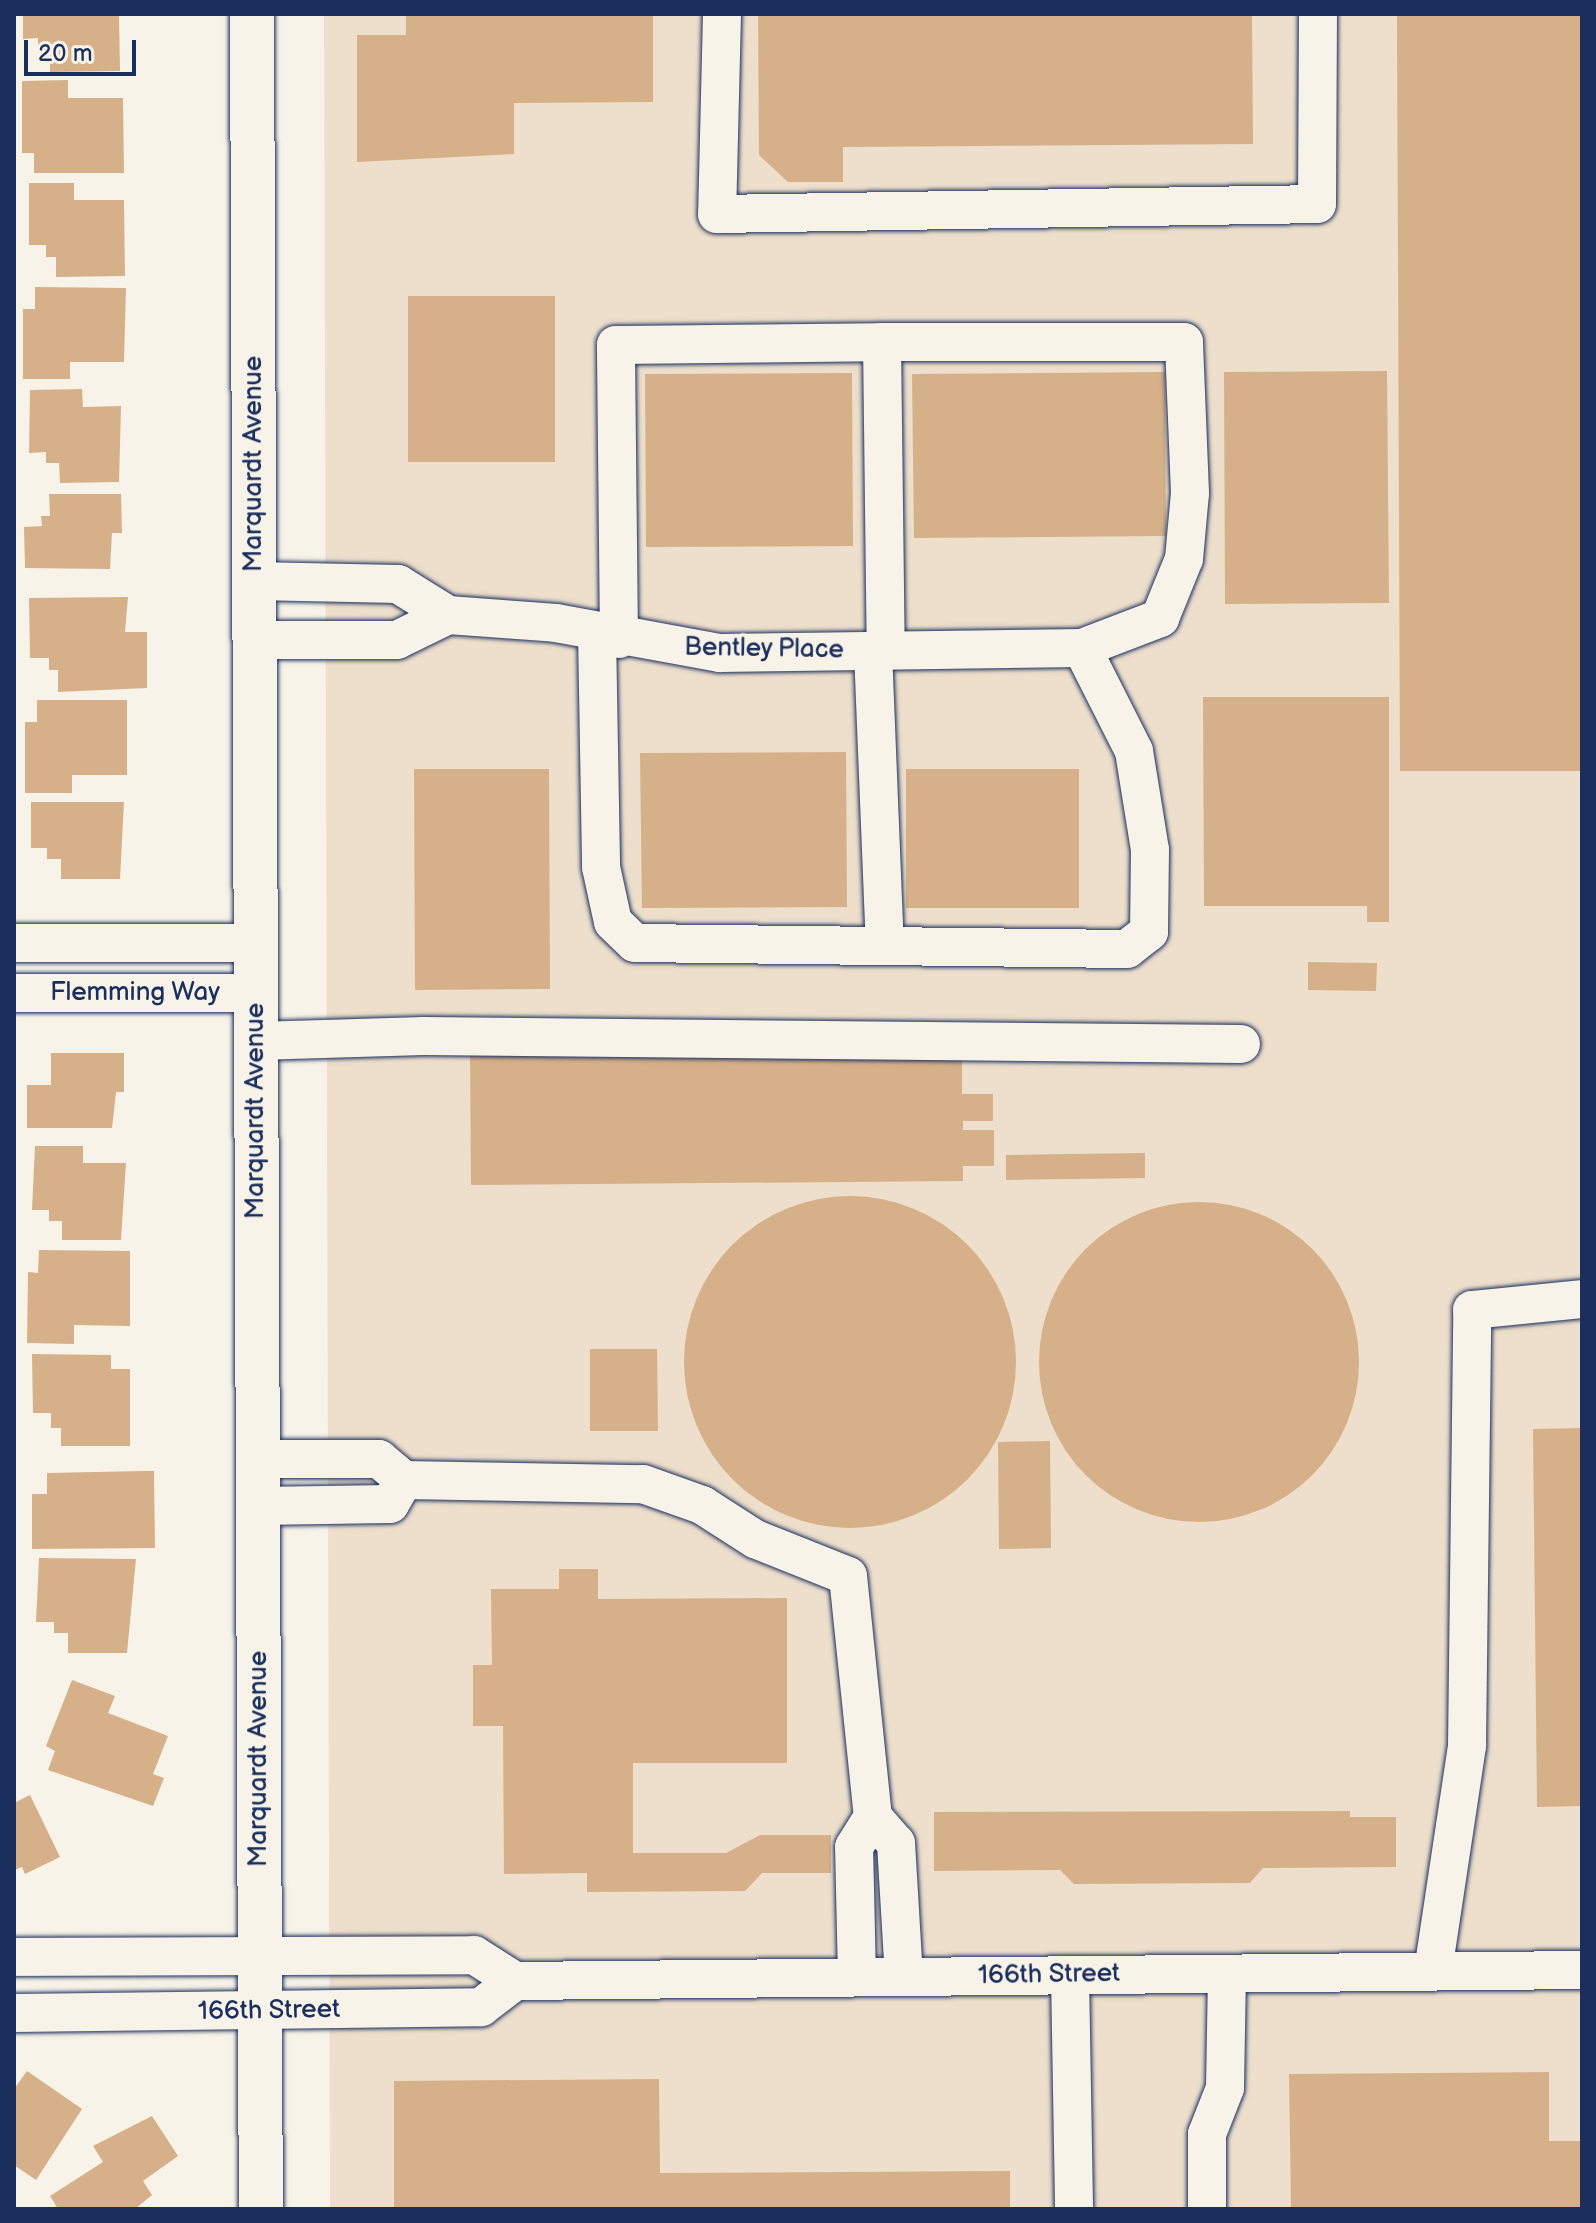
<!DOCTYPE html>
<style>
body{margin:0}
#map{position:relative;width:1596px;height:2223px;overflow:hidden;background:#f7f3e8;font-family:"Balsamiq Sans",sans-serif}
div>[style]{position:absolute}
[style*='--x']{left:calc(var(--x)*1px);top:calc(var(--y)*1px);width:calc(var(--w)*1px);rotate:calc(var(--a)*1deg)}
.built>*{inset:0;background:#eddfcb}
.building>*{inset:0;background:#d6b088}
.round{border-radius:50%}
.roads{filter:drop-shadow(0 0 2px #1b2f5e) drop-shadow(0 0 2px #1b2f5e)}
.minor>*{height:38px;margin:-19px;padding:0 19px;transform-origin:19px;border-radius:19px;background:#f7f3e8}
.major>*{height:44px;margin:-22px;padding:0 22px;transform-origin:22px;border-radius:22px;background:#f7f3e8}
span{translate:-50% -50%;white-space:nowrap;text-align:center;line-height:1.15;-webkit-text-stroke:7px #f7f3e8;paint-order:stroke}
.street-label{font-size:26px;color:#1b2f5e}
.frame{position:absolute;inset:0;border:16px solid #1b2f5e;pointer-events:none}
.scale{position:absolute;left:24px;top:40px;width:112px;height:36px;box-sizing:border-box;border:4px solid #1b2f5e;border-top:0;padding-left:10px;font-size:24px;line-height:28px;white-space:nowrap;color:#1b2f5e;-webkit-text-stroke:6px #f7f3e8;paint-order:stroke}
</style>
<div id="map">
<div class="built">
<div style="clip-path:polygon(324px 14px,1582px 14px,1582px 2209px,330px 2209px)"></div>
</div>
<div class="building">
<div style="clip-path:polygon(23px 14px,119px 14px,120px 71px,50px 72px,50px 53px,38px 53px,38px 38px,23px 39px)"></div>
<div style="clip-path:polygon(406px 14px,653px 14px,653px 102px,514px 103px,514px 154px,357px 162px,357px 35px,406px 35px)"></div>
<div style="clip-path:polygon(758px 14px,1252px 14px,1253px 144px,843px 147px,843px 182px,788px 182px,759px 155px)"></div>
<div style="clip-path:polygon(1397px 14px,1582px 14px,1582px 771px,1400px 771px)"></div>
<div style="clip-path:polygon(68px 80px,68px 98px,123px 98px,124px 173px,34px 173px,34px 153px,22px 153px,22px 81px)"></div>
<div style="clip-path:polygon(29px 183px,74px 183px,74px 200px,124px 200px,125px 276px,56px 277px,56px 257px,46px 257px,46px 245px,29px 245px)"></div>
<div style="clip-path:polygon(35px 287px,126px 288px,124px 362px,70px 362px,70px 379px,23px 379px,23px 309px,35px 309px)"></div>
<div style="clip-path:polygon(408px 296px,555px 296px,555px 462px,408px 462px)"></div>
<div style="clip-path:polygon(1387px 371px,1389px 603px,1225px 604px,1224px 372px)"></div>
<div style="clip-path:polygon(1165px 372px,1166px 536px,914px 538px,912px 374px)"></div>
<div style="clip-path:polygon(852px 373px,853px 546px,646px 547px,645px 374px)"></div>
<div style="clip-path:polygon(82px 389px,83px 407px,121px 406px,119px 482px,60px 483px,59px 463px,46px 463px,46px 452px,29px 453px,30px 390px)"></div>
<div style="clip-path:polygon(49px 494px,121px 494px,122px 533px,112px 533px,110px 569px,25px 568px,24px 527px,42px 526px,41px 516px,50px 516px)"></div>
<div style="clip-path:polygon(128px 597px,125px 632px,147px 632px,147px 688px,58px 692px,58px 670px,49px 670px,49px 658px,30px 658px,29px 598px)"></div>
<div style="clip-path:polygon(1203px 697px,1389px 697px,1389px 922px,1367px 922px,1367px 906px,1204px 906px)"></div>
<div style="clip-path:polygon(37px 700px,127px 700px,127px 775px,72px 775px,72px 793px,25px 793px,25px 722px,37px 722px)"></div>
<div style="clip-path:polygon(846px 752px,847px 907px,642px 908px,640px 753px)"></div>
<div style="clip-path:polygon(414px 769px,549px 769px,550px 989px,415px 990px)"></div>
<div style="clip-path:polygon(906px 769px,1079px 769px,1079px 908px,906px 908px)"></div>
<div style="clip-path:polygon(31px 802px,124px 802px,120px 879px,61px 879px,61px 859px,47px 859px,47px 848px,31px 848px)"></div>
<div style="clip-path:polygon(1308px 962px,1377px 963px,1376px 991px,1308px 990px)"></div>
<div style="clip-path:polygon(962px 1048px,962px 1094px,993px 1094px,993px 1121px,963px 1121px,963px 1130px,994px 1130px,994px 1166px,963px 1166px,963px 1181px,471px 1185px,470px 1051px)"></div>
<div style="clip-path:polygon(51px 1053px,124px 1053px,124px 1092px,116px 1092px,112px 1128px,27px 1128px,27px 1085px,51px 1085px)"></div>
<div style="clip-path:polygon(35px 1146px,83px 1146px,83px 1163px,126px 1163px,121px 1240px,62px 1240px,62px 1221px,49px 1221px,49px 1210px,32px 1210px)"></div>
<div style="clip-path:polygon(1145px 1153px,1145px 1178px,1006px 1180px,1006px 1155px)"></div>
<div class="round" style="left:684px;top:1196px;width:332px;height:332px"></div>
<div class="round" style="left:1039px;top:1202px;width:320px;height:320px"></div>
<div style="clip-path:polygon(39px 1250px,130px 1251px,130px 1326px,74px 1325px,74px 1344px,27px 1343px,28px 1272px,38px 1273px)"></div>
<div style="clip-path:polygon(590px 1349px,657px 1349px,658px 1431px,590px 1431px)"></div>
<div style="clip-path:polygon(32px 1354px,111px 1355px,111px 1369px,130px 1369px,130px 1446px,61px 1446px,61px 1428px,51px 1428px,51px 1413px,33px 1413px)"></div>
<div style="clip-path:polygon(1582px 1428px,1582px 1806px,1537px 1807px,1533px 1429px)"></div>
<div style="clip-path:polygon(1050px 1441px,1051px 1548px,999px 1549px,998px 1442px)"></div>
<div style="clip-path:polygon(145px 1471px,154px 1471px,155px 1548px,32px 1549px,32px 1494px,47px 1494px,47px 1473px)"></div>
<div style="clip-path:polygon(39px 1558px,136px 1559px,127px 1653px,68px 1653px,68px 1633px,54px 1633px,54px 1622px,36px 1622px)"></div>
<div style="clip-path:polygon(559px 1569px,598px 1569px,598px 1599px,787px 1598px,787px 1763px,633px 1763px,633px 1853px,726px 1853px,760px 1835px,831px 1835px,831px 1873px,762px 1873px,745px 1891px,587px 1892px,587px 1873px,504px 1874px,503px 1726px,473px 1726px,473px 1665px,492px 1665px,491px 1589px,559px 1589px)"></div>
<div style="clip-path:polygon(72px 1680px,115px 1696px,108px 1713px,168px 1736px,153px 1774px,164px 1778px,153px 1806px,48px 1770px,55px 1751px,46px 1746px)"></div>
<div style="clip-path:polygon(30px 1795px,60px 1857px,25px 1874px,22px 1867px,14px 1870px,14px 1803px)"></div>
<div style="clip-path:polygon(1350px 1811px,1350px 1817px,1396px 1817px,1396px 1867px,1263px 1868px,1250px 1883px,1074px 1884px,1060px 1870px,934px 1871px,934px 1812px)"></div>
<div style="clip-path:polygon(27px 2071px,82px 2109px,36px 2180px,14px 2165px,14px 2089px)"></div>
<div style="clip-path:polygon(1549px 2072px,1549px 2141px,1582px 2141px,1582px 2209px,1291px 2209px,1289px 2074px)"></div>
<div style="clip-path:polygon(659px 2079px,660px 2173px,1010px 2171px,1010px 2209px,394px 2209px,394px 2081px)"></div>
<div style="clip-path:polygon(152px 2116px,178px 2156px,143px 2181px,152px 2195px,135px 2209px,58px 2209px,50px 2196px,103px 2162px,93px 2146px)"></div>
</div>
<div class="roads">
<div class="minor">
<div style="--x:722;--y:14;--w:200;--a:91.4"></div>
<div style="--x:717;--y:214;--w:600;--a:-0.95"></div>
<div style="--x:1317;--y:204;--w:190;--a:-89.7"></div>
<div style="--x:254;--y:581;--w:144;--a:1.2"></div>
<div style="--x:398;--y:584;--w:59;--a:31.8"></div>
<div style="--x:448;--y:615;--w:108;--a:4.2"></div>
<div style="--x:556;--y:623;--w:167;--a:10.4"></div>
<div style="--x:720;--y:653;--w:362;--a:-0.8"></div>
<div style="--x:1082;--y:648;--w:84;--a:-21"></div>
<div style="--x:1160;--y:618;--w:64;--a:-67.9"></div>
<div style="--x:1184;--y:559;--w:66;--a:-84.8"></div>
<div style="--x:1190;--y:493;--w:151;--a:-92.3"></div>
<div style="--x:1184;--y:342;--w:302;--a:180"></div>
<div style="--x:597;--y:633;--w:234;--a:89"></div>
<div style="--x:601;--y:867;--w:56;--a:77.7"></div>
<div style="--x:613;--y:922;--w:30;--a:44"></div>
<div style="--x:635;--y:943;--w:492;--a:0.7"></div>
<div style="--x:1127;--y:949;--w:28;--a:-38"></div>
<div style="--x:1149;--y:932;--w:82;--a:-89.3"></div>
<div style="--x:1150;--y:850;--w:100;--a:-99.2"></div>
<div style="--x:1134;--y:751;--w:115;--a:-116.8"></div>
<div style="--x:619;--y:639;--w:294;--a:-90.6"></div>
<div style="--x:616;--y:345;--w:266;--a:-0.6"></div>
<div style="--x:882;--y:342;--w:308;--a:89.3"></div>
<div style="--x:254;--y:640;--w:143;--a:0"></div>
<div style="--x:397;--y:640;--w:57;--a:-26.1"></div>
<div style="--x:873;--y:651;--w:295;--a:87.7"></div>
<div style="--x:14;--y:943;--w:241;--a:0"></div>
<div style="--x:14;--y:993;--w:242;--a:0"></div>
<div style="--x:256;--y:1041;--w:168;--a:-1.7"></div>
<div style="--x:424;--y:1036;--w:817;--a:0.56"></div>
<div style="--x:258;--y:1459;--w:121;--a:0"></div>
<div style="--x:379;--y:1459;--w:33;--a:40"></div>
<div style="--x:404;--y:1480;--w:239;--a:1"></div>
<div style="--x:643;--y:1484;--w:63;--a:19.6"></div>
<div style="--x:702;--y:1505;--w:63;--a:32.7"></div>
<div style="--x:755;--y:1539;--w:100;--a:21.7"></div>
<div style="--x:848;--y:1576;--w:242;--a:84.1"></div>
<div style="--x:873;--y:1817;--w:35;--a:49"></div>
<div style="--x:896;--y:1843;--w:134;--a:86.6"></div>
<div style="--x:258;--y:1506;--w:132;--a:-0.9"></div>
<div style="--x:390;--y:1504;--w:28;--a:-60"></div>
<div style="--x:14;--y:1957;--w:460;--a:-0.2"></div>
<div style="--x:474;--y:1955;--w:49;--a:32.4"></div>
<div style="--x:515;--y:1981;--w:1067;--a:-0.59"></div>
<div style="--x:1433;--y:1971;--w:228;--a:-81.4"></div>
<div style="--x:1467;--y:1746;--w:436;--a:-89.3"></div>
<div style="--x:1472;--y:1310;--w:111;--a:-5.7"></div>
<div style="--x:1070;--y:1975;--w:234;--a:89"></div>
<div style="--x:857;--y:1977;--w:130;--a:-91.3"></div>
<div style="--x:854;--y:1847;--w:36;--a:-58"></div>
<div style="--x:14;--y:2013;--w:467;--a:-0.7"></div>
<div style="--x:481;--y:2007;--w:43;--a:-37.4"></div>
<div style="--x:1207;--y:2209;--w:75;--a:-90"></div>
<div style="--x:1207;--y:2134;--w:49;--a:-68.6"></div>
<div style="--x:1225;--y:2088;--w:114;--a:-89"></div>
</div>
<div class="major">
<div style="--x:252;--y:14;--w:2195;--a:89.77"></div>
</div>
</div>
<div class="street-label">
<span style="left:254px;top:464px;rotate:-90deg">Marquardt Avenue</span>
<span style="left:764px;top:649px;rotate:1deg">Bentley Place</span>
<span style="left:135px;top:993px">Flemming Way</span>
<span style="left:256px;top:1111px;rotate:-90deg">Marquardt Avenue</span>
<span style="left:259px;top:1759px;rotate:-90deg">Marquardt Avenue</span>
<span style="left:1049px;top:1975px;rotate:-1deg">166th Street</span>
<span style="left:269px;top:2011px;rotate:-1deg">166th Street</span>
</div>
<div class="frame"></div>
<div class="scale">20 m</div>
</div>
